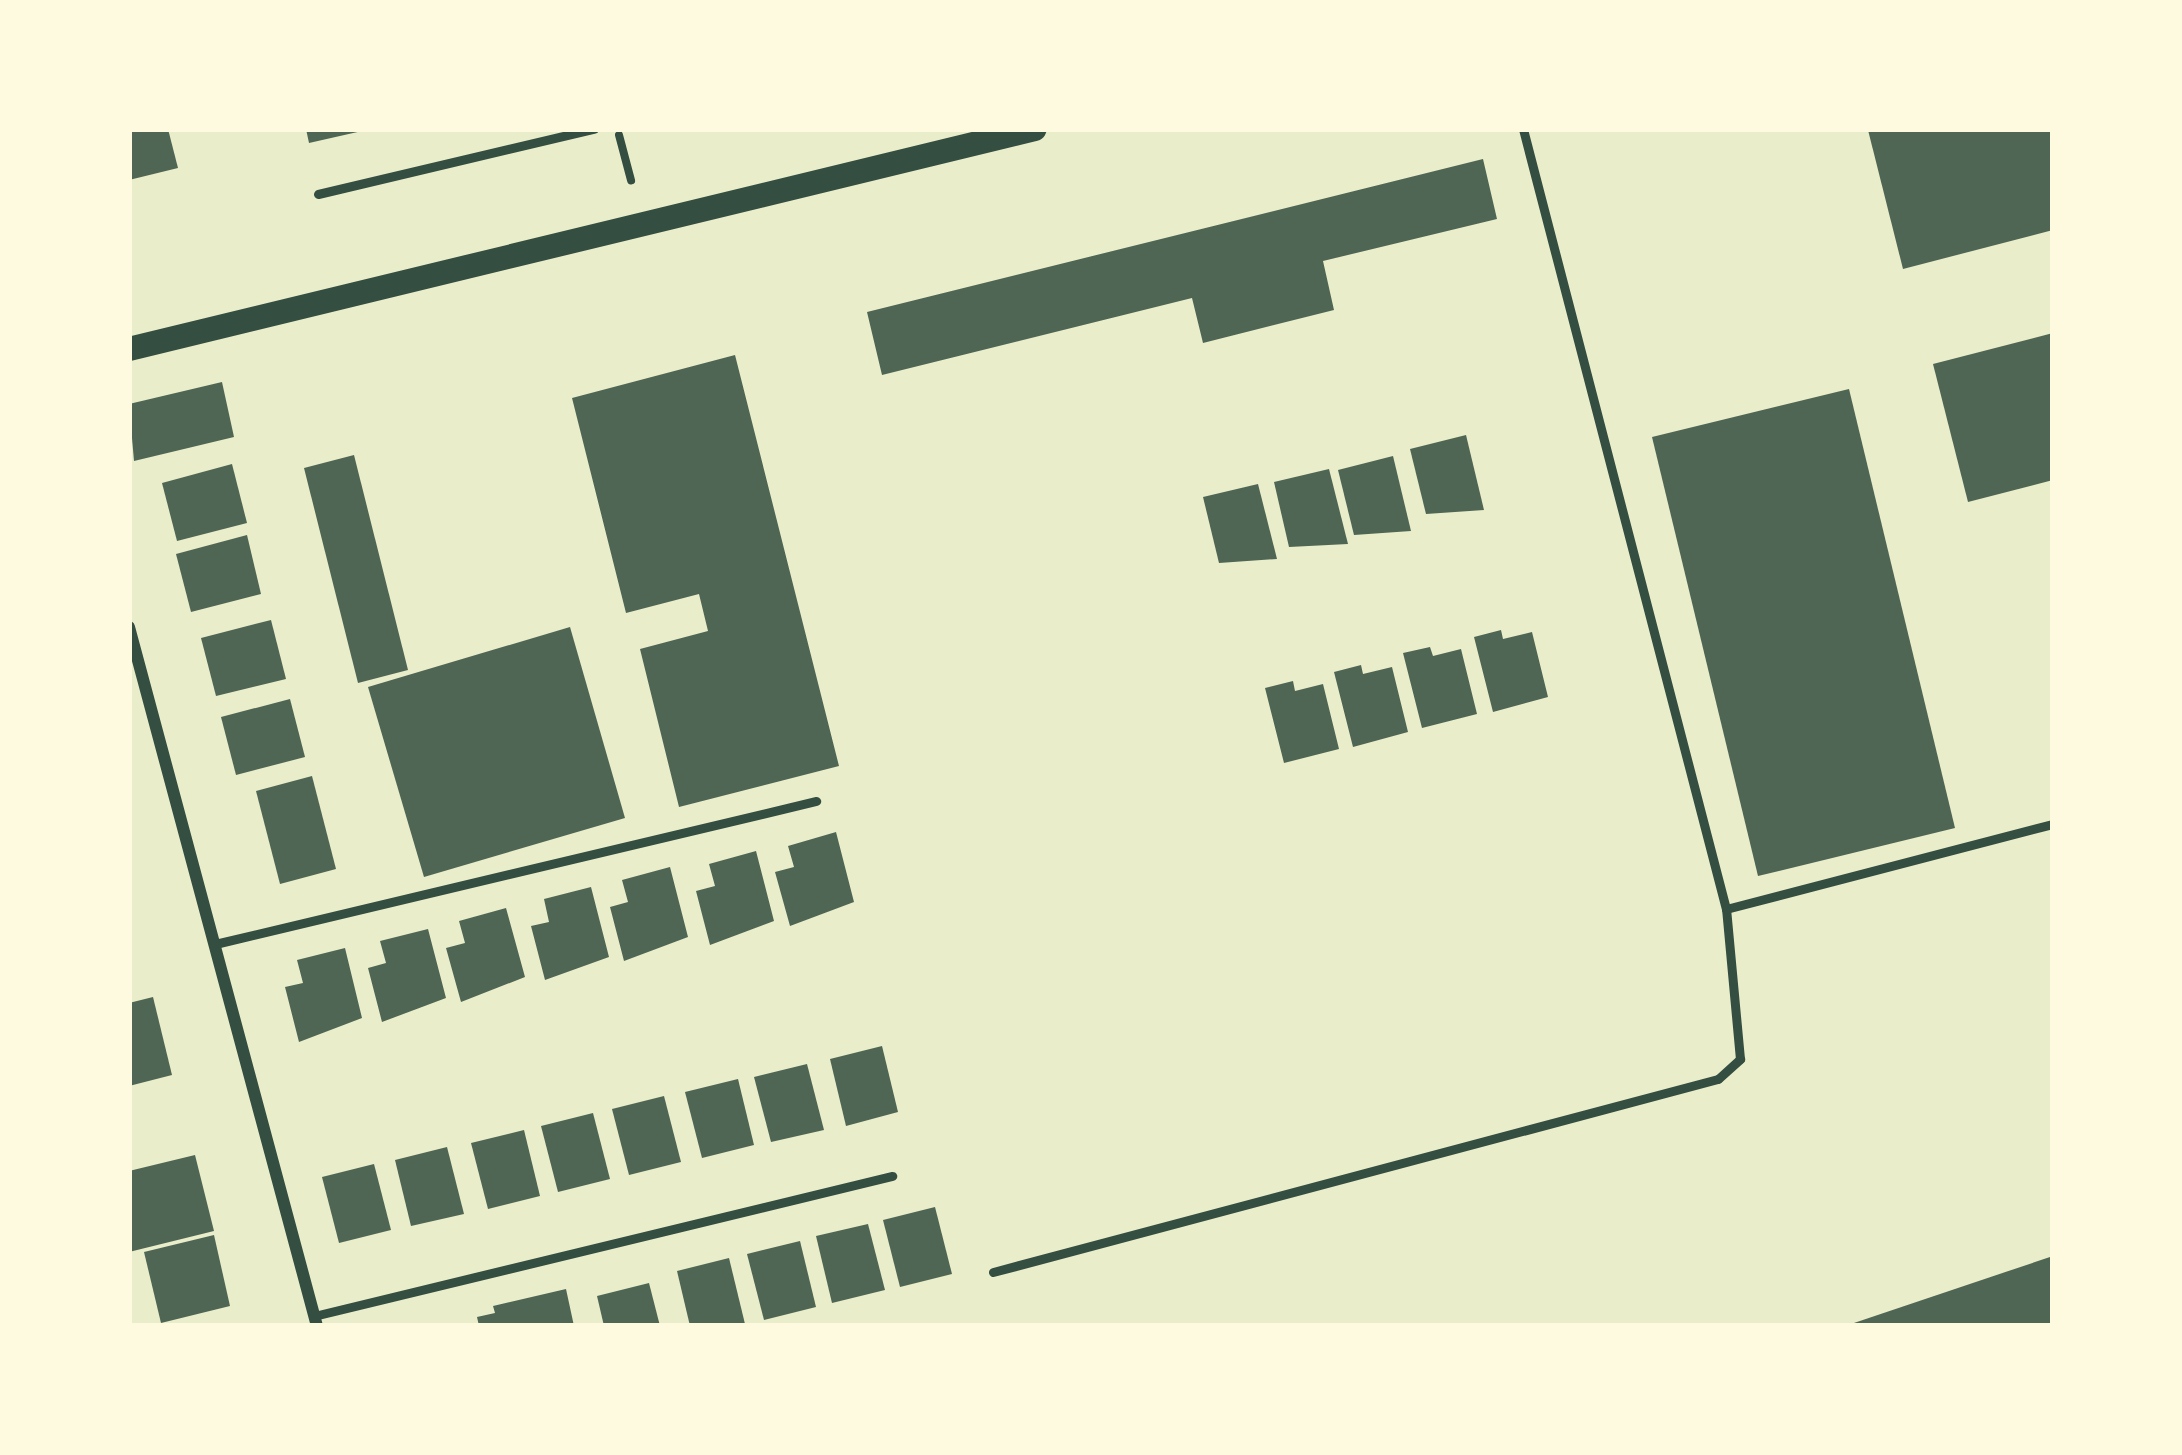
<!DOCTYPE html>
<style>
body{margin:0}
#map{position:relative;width:2182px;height:1455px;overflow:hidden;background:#e9edc9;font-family:Lato,sans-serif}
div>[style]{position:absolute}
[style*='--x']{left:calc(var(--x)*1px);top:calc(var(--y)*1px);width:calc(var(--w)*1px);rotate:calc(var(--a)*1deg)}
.building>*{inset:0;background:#4f6655}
.path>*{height:8px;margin:-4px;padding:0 4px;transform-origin:4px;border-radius:4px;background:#344e41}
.service>*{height:9px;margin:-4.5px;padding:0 4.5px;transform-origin:4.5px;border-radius:4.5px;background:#344e41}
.minor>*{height:12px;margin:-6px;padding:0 6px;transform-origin:6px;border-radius:6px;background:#344e41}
.secondary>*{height:24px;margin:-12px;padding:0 12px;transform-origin:12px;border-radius:12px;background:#344e41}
span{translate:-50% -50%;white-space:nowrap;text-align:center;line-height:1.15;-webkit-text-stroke:12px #fefae0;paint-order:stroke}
.frame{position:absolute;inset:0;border:132px solid #fefae0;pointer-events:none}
</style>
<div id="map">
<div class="building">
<div style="clip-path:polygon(129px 129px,168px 129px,178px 168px,129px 180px)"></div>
<div style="clip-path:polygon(306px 129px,361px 129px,362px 131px,309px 143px)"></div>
<div style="clip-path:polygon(2053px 129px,2053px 230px,1903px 269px,1868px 130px)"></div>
<div style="clip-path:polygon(1483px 159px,1497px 219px,1323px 261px,1334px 310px,1203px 343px,1192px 298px,882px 375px,867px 312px)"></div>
<div style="clip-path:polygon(2053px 333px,2053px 480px,1968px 502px,1933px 364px)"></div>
<div style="clip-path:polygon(735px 355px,839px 766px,679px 807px,640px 649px,708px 631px,699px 594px,626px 613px,572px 398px)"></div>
<div style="clip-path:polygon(222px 382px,234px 437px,134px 461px,129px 404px)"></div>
<div style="clip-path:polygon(1849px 389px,1955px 828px,1758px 876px,1652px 437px)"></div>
<div style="clip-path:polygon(1466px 435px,1484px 510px,1426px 514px,1410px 449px)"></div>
<div style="clip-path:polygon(354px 455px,408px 670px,358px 683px,304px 468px)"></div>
<div style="clip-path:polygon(1393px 456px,1411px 531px,1354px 535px,1338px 470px)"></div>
<div style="clip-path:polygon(232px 464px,247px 523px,177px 541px,162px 483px)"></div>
<div style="clip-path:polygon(1329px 469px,1348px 544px,1289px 547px,1274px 482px)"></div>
<div style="clip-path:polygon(1258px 484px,1277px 559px,1219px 563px,1203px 497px)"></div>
<div style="clip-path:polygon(247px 535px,261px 594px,191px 612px,176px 554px)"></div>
<div style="clip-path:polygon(271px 620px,286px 679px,216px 696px,201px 638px)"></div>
<div style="clip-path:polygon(570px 627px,625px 818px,424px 877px,368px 687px)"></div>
<div style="clip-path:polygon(1501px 630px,1503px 639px,1532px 632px,1548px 697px,1493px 712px,1474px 637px)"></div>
<div style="clip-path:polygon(1430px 647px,1433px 656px,1461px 649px,1477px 714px,1422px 728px,1403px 653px)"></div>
<div style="clip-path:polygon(1361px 665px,1363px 674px,1392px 667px,1408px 732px,1353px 747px,1334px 672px)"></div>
<div style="clip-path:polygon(1293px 681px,1295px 691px,1323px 684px,1339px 749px,1284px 763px,1265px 688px)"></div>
<div style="clip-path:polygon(290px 699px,305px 757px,236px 775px,221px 717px)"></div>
<div style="clip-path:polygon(312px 776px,336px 869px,280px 884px,256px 791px)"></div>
<div style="clip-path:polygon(836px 832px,854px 902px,790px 926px,775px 872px,794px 867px,788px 846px)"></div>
<div style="clip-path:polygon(756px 851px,774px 921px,710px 945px,696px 891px,715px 886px,709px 864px)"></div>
<div style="clip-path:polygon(670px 867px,688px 937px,624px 961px,610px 907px,628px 902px,622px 880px)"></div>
<div style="clip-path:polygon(591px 887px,609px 957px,545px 980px,531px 926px,549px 922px,544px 899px)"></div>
<div style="clip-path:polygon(506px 908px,525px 977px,461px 1002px,446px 948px,465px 943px,459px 921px)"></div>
<div style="clip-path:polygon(428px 929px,446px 998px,382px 1022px,368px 968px,386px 963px,380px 941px)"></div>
<div style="clip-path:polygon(345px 948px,362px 1018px,299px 1042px,285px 987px,303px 983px,297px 960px)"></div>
<div style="clip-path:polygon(153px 997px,172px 1075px,129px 1086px,129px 1003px)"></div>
<div style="clip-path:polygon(882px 1046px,898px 1112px,846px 1126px,830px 1059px)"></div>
<div style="clip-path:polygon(807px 1064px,824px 1130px,771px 1142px,754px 1077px)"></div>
<div style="clip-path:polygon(738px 1079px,754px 1145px,702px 1158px,685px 1092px)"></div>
<div style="clip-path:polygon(664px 1096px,681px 1162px,629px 1175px,612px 1109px)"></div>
<div style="clip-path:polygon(593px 1113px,610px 1179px,558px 1192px,541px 1126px)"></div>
<div style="clip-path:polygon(524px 1130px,540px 1196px,488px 1209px,471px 1143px)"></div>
<div style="clip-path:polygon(447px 1147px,464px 1214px,411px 1226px,395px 1160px)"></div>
<div style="clip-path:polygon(195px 1155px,214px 1231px,129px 1252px,129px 1171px)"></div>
<div style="clip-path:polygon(374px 1164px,391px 1230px,339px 1243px,322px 1177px)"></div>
<div style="clip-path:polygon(935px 1207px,952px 1274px,900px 1287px,883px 1220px)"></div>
<div style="clip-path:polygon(868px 1224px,885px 1290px,832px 1303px,816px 1236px)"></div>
<div style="clip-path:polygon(214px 1235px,230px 1306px,161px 1323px,144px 1252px)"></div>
<div style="clip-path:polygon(800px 1241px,816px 1307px,764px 1320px,747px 1254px)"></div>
<div style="clip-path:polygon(2053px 1256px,2053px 1326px,1848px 1326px,1848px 1325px)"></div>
<div style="clip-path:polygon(729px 1258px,745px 1324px,690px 1326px,677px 1271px)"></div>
<div style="clip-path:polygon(649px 1283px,660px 1326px,604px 1326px,597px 1296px)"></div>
<div style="clip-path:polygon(566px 1289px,574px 1326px,479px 1326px,477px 1317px,495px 1313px,493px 1306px)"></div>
</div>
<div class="path">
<div style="--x:619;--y:135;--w:47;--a:75.1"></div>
</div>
<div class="service">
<div style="--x:318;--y:194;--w:284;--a:-13.3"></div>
<div style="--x:1726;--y:909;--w:338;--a:-14.6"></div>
<div style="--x:215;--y:944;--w:618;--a:-13.38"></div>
<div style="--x:993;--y:1272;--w:750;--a:-14.91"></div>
<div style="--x:1718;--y:1079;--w:30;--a:-42"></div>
<div style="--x:1740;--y:1059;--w:151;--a:-95.3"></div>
<div style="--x:1726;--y:909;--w:806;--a:-104.59"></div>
<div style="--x:314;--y:1316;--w:595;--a:-13.62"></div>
</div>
<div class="minor">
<div style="--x:129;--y:627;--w:724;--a:74.95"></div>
</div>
<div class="secondary">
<div style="--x:129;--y:349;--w:932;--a:-13.65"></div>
</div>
<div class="frame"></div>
</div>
